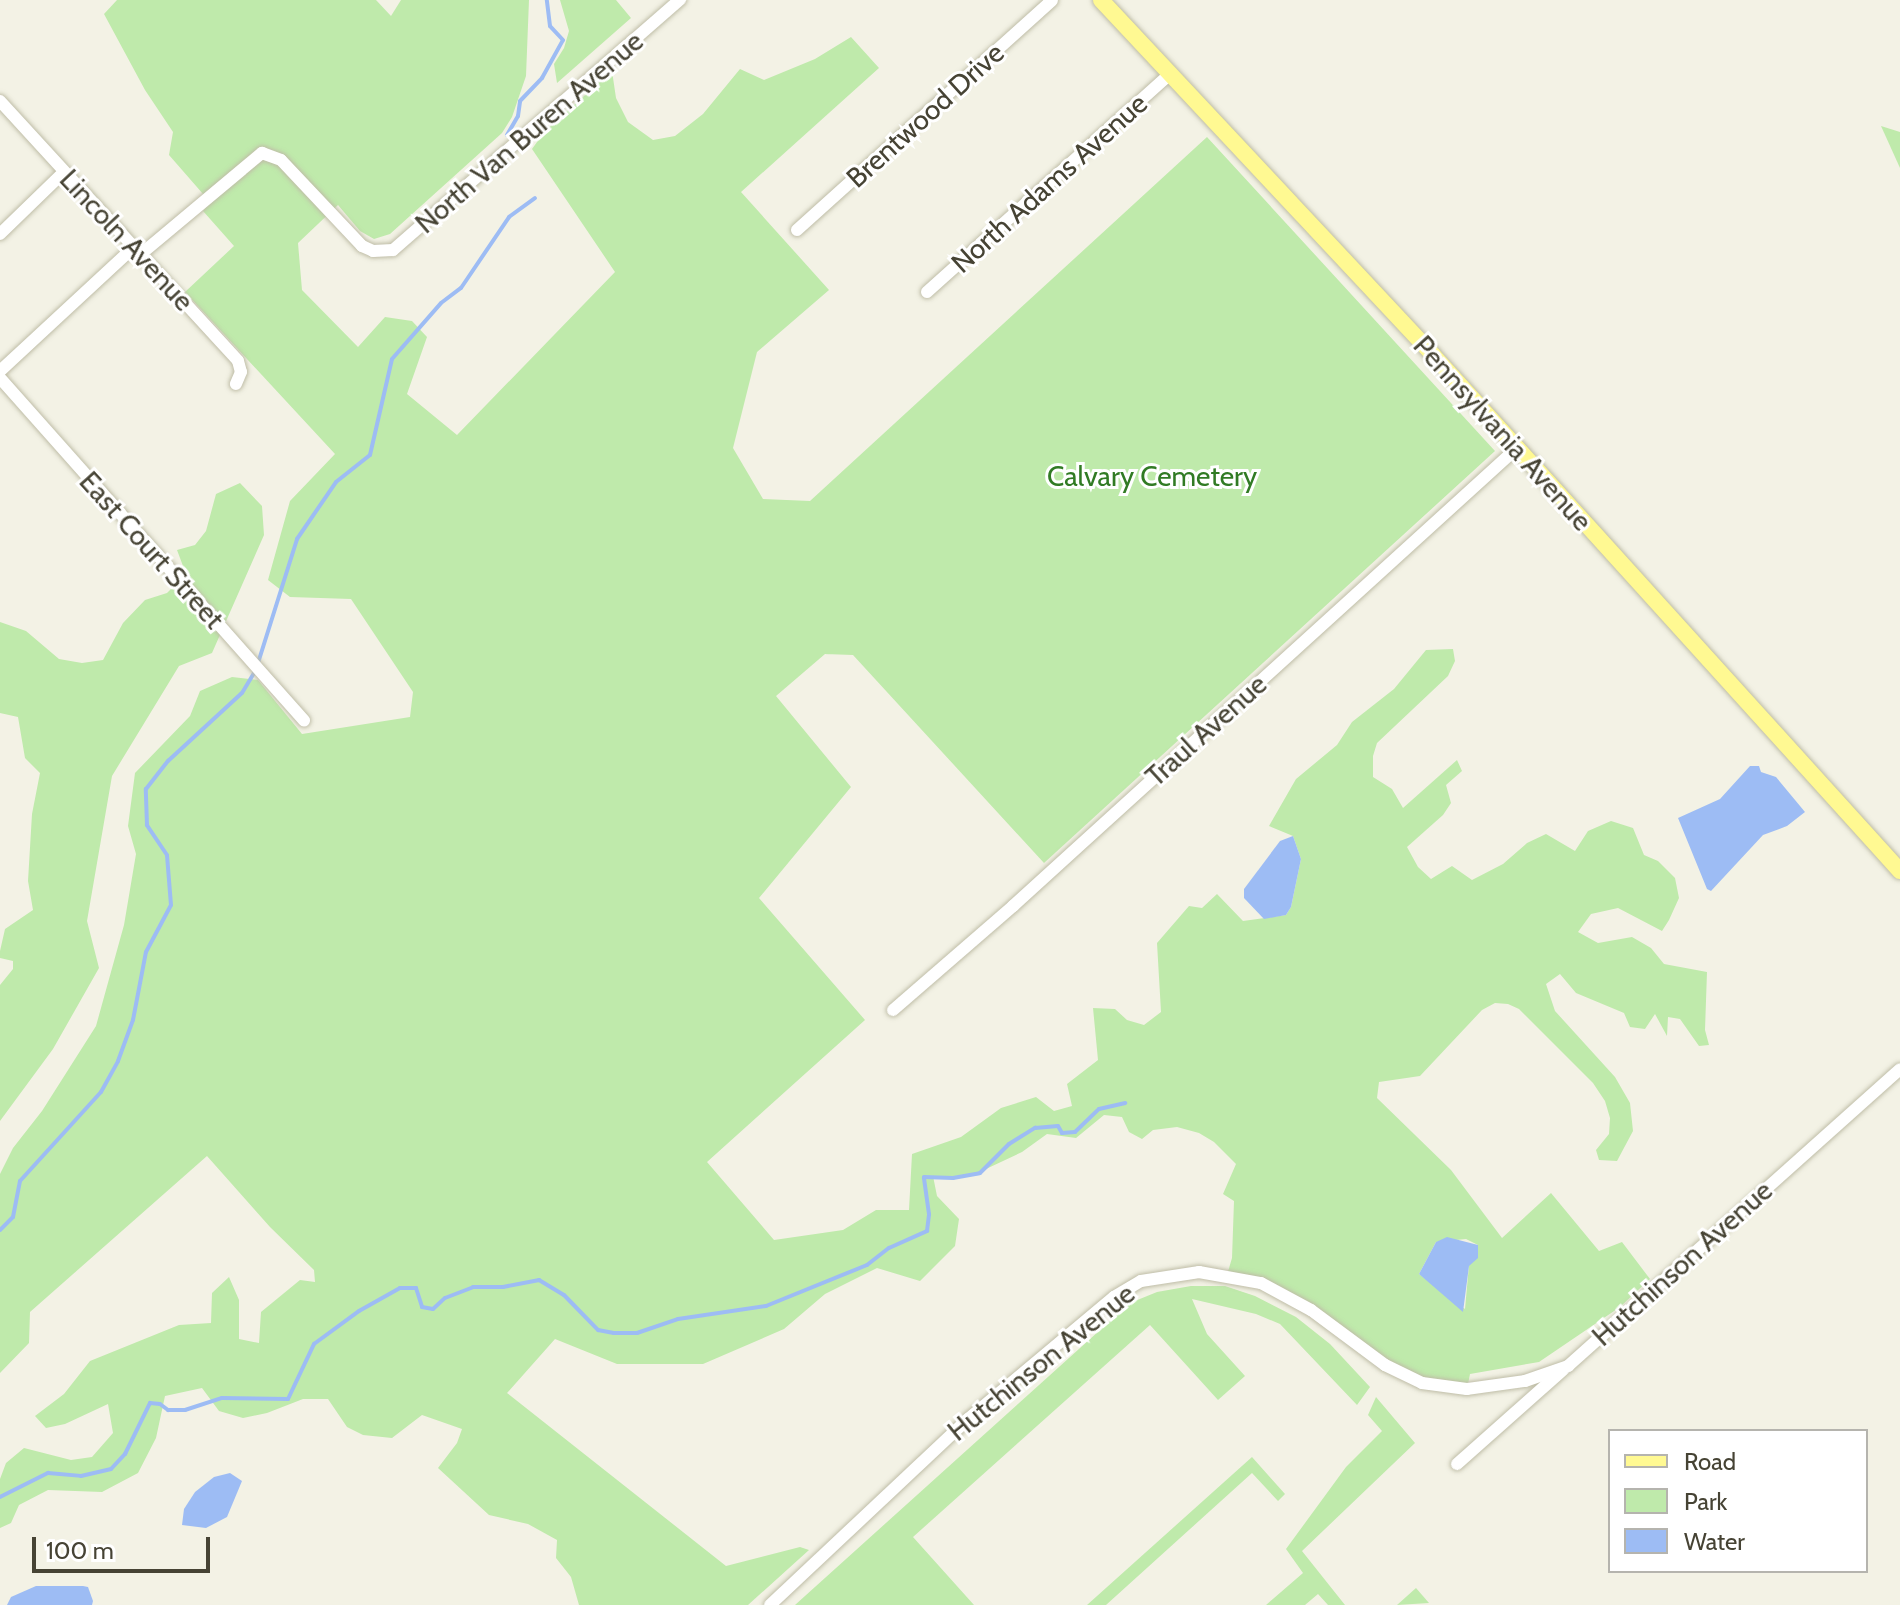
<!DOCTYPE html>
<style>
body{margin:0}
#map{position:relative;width:1900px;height:1605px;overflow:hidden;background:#f3f2e5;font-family:Cabin,sans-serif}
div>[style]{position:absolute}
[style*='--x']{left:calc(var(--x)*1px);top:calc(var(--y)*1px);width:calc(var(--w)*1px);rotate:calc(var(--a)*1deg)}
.green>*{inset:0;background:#bfeaab}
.water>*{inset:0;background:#9dbcf4}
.stream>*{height:4px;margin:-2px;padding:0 2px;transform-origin:2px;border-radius:2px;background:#9dbcf4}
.roads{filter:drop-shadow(0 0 2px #bfbda7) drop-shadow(0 0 2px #bfbda7)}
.minor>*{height:12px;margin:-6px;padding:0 6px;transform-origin:6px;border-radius:6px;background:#fff}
.major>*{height:16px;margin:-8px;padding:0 8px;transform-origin:8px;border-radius:8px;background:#fff992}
span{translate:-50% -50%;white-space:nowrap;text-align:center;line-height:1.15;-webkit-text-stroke:6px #fff;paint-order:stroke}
.street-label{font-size:28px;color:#464334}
.park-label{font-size:28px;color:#317b24}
.legend{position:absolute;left:1608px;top:1429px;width:260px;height:144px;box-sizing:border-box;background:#fff;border:2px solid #b5b4ae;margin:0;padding:10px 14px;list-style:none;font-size:24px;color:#464334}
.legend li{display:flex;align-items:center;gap:16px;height:40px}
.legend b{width:40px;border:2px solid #b5b4ae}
.scale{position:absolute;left:32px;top:1537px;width:178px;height:36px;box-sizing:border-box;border:4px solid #464334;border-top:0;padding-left:10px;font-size:24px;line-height:28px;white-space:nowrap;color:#464334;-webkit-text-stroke:6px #fff;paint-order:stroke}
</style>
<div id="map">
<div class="green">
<div style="clip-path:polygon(evenodd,117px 0,376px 0,391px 16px,401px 0,529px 0,526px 76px,512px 117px,502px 133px,390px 234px,374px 239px,360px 231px,338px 205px,298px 243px,302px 290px,358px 347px,385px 317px,412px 321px,427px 337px,407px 394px,457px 435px,615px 272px,532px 149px,545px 131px,612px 71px,616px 98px,628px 122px,653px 140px,675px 136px,703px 114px,740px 69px,764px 80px,815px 59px,851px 37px,879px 68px,741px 192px,829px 290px,757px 352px,733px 448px,763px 499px,810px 501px,1207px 137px,1495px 451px,1044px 863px,853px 655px,825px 654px,776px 696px,851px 787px,759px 898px,865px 1020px,707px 1162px,774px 1240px,843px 1230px,876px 1210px,909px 1210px,912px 1154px,961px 1137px,1001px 1108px,1036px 1097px,1054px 1111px,1072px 1106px,1067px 1084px,1098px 1060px,1093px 1008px,1115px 1009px,1127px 1020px,1144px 1025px,1161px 1012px,1157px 943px,1189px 906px,1202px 908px,1217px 894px,1243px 921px,1286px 915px,1291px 907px,1301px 859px,1293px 836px,1269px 826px,1296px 779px,1337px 745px,1352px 722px,1394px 689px,1426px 650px,1453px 649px,1455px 661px,1448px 676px,1377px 743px,1373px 756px,1373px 777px,1392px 789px,1403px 808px,1457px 760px,1462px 771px,1446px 785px,1451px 803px,1443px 815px,1407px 847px,1418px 867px,1431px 879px,1452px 866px,1472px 880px,1503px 864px,1527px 843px,1546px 834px,1575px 851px,1588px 831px,1611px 821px,1633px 828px,1644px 855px,1658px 861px,1675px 878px,1679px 898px,1669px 920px,1662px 931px,1618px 908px,1591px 914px,1578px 932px,1598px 943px,1632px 937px,1651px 948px,1664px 964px,1707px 972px,1705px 1030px,1709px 1045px,1699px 1046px,1680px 1019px,1668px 1017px,1667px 1036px,1655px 1014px,1645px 1029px,1630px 1027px,1624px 1013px,1576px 993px,1560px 974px,1546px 984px,1555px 1011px,1615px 1077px,1630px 1103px,1633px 1131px,1617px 1161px,1599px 1160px,1596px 1150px,1609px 1134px,1610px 1118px,1605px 1101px,1593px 1083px,1519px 1009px,1508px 1004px,1495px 1003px,1482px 1010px,1420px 1076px,1379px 1082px,1377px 1098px,1451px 1170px,1502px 1238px,1551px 1193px,1599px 1251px,1622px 1242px,1650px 1279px,1620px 1307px,1539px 1362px,1470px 1374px,1467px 1389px,1422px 1383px,1311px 1310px,1227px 1275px,1232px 1258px,1234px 1201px,1223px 1194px,1236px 1164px,1214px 1142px,1199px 1133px,1177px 1127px,1153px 1130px,1142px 1139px,1129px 1132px,1122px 1117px,1104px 1115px,1076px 1138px,1047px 1134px,1022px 1152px,971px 1176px,933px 1176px,937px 1196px,959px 1219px,955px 1246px,920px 1281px,877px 1268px,825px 1294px,784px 1329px,703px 1364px,617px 1364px,555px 1339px,507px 1393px,726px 1566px,800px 1547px,809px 1550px,748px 1605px,579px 1605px,571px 1577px,556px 1558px,557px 1540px,528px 1524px,489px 1515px,438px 1468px,457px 1443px,462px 1429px,422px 1415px,392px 1438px,363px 1435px,347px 1427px,328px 1399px,303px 1399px,267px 1413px,243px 1418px,219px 1411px,202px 1388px,165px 1396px,156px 1438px,138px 1473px,102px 1492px,48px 1490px,19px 1505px,11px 1523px,0 1528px,0 1479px,6px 1463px,24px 1448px,71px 1460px,92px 1457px,113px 1433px,108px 1404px,65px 1424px,46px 1428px,35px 1416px,64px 1394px,90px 1361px,179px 1325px,211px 1323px,212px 1293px,229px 1277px,239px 1300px,239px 1339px,259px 1343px,261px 1312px,300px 1280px,315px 1282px,314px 1270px,270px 1227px,207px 1156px,30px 1312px,29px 1343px,0 1373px,0 1174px,13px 1148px,42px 1111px,96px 1026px,124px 925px,136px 854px,128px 826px,135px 773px,190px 716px,200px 691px,232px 677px,258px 680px,302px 734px,410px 717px,413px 692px,351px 599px,290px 597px,268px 580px,290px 501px,335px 454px,185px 292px,234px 246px,203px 211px,210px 202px,169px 155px,173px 132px,145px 90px,104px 14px,117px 0,1466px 1239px,1478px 1245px,1469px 1265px,1465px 1309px,1419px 1274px,1436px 1242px,1466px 1239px)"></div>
<div style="clip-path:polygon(560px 0,616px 0,631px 18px,557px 83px,554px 64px,564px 48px,569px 31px)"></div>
<div style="clip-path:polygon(1881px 126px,1900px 132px,1900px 168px)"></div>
<div style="clip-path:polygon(240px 483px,262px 506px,264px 535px,212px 653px,179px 666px,112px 776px,87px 921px,99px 968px,53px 1049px,0 1121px,0 985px,13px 969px,13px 961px,0 958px,0 951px,5px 929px,33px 910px,28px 881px,32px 814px,40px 773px,25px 758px,18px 717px,0 713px,0 622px,26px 631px,59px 659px,82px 663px,103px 660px,123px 623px,145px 600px,167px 593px,186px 574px,177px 550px,195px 545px,206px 531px,216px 494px)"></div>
<div style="clip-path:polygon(1191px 1286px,1225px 1286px,1255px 1296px,1296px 1317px,1330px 1344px,1370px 1387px,1357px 1405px,1280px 1324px,1256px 1314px,1192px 1299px,1207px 1334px,1245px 1376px,1218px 1400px,1150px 1325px,913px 1537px,974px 1605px,795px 1605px,1130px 1303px,1157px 1292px)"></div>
<div style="clip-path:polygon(1376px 1397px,1415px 1443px,1302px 1551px,1345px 1605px,1328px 1605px,1318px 1594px,1305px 1605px,1266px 1605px,1303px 1573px,1286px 1549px,1346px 1467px,1382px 1431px,1368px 1415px)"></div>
<div style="clip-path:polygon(1252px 1457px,1285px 1494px,1278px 1501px,1252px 1473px,1106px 1605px,1087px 1605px)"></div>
<div style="clip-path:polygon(1416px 1588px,1429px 1603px,1397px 1605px)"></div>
</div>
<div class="water">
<div style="clip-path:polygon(1750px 766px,1759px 766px,1761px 772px,1776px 777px,1805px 812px,1787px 826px,1763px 835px,1711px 891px,1707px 889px,1678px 818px,1720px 799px)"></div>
<div style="clip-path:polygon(1293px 836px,1301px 859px,1291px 907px,1286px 915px,1264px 919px,1244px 898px,1244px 889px,1280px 841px)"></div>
<div style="clip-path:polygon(1447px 1237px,1478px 1245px,1478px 1258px,1469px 1266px,1463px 1312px,1419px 1274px,1436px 1242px)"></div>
<div style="clip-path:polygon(230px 1473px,242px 1481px,227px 1517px,206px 1528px,182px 1525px,184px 1509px,195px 1492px,214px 1477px)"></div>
<div style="clip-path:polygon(36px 1586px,83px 1586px,88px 1587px,93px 1601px,92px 1605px,7px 1605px,11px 1597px)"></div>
</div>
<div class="stream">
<div style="--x:507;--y:135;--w:22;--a:-60"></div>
<div style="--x:518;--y:116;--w:15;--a:-82"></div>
<div style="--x:520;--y:101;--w:32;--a:-46"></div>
<div style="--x:542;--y:78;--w:43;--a:-61.1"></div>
<div style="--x:563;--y:40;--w:19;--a:-133"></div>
<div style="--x:550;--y:26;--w:26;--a:-97"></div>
<div style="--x:258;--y:663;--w:130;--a:-72.5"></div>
<div style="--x:297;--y:539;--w:69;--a:-55.6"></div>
<div style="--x:336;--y:482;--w:43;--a:-38.5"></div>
<div style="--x:370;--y:455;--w:98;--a:-77.1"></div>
<div style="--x:392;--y:359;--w:74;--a:-48.8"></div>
<div style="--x:441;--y:303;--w:25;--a:-37"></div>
<div style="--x:461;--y:288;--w:86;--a:-55.9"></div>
<div style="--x:509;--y:217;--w:32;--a:-36"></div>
<div style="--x:0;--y:1230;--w:18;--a:-45"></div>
<div style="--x:13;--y:1217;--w:37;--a:-79"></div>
<div style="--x:20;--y:1181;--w:120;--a:-47.7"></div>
<div style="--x:101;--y:1092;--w:35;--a:-61"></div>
<div style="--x:118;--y:1061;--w:44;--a:-69.9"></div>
<div style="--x:133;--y:1020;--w:69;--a:-79.2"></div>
<div style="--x:146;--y:952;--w:53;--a:-62"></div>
<div style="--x:171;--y:905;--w:50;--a:-94.6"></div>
<div style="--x:167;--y:855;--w:36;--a:-124"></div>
<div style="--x:147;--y:825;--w:36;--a:-92"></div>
<div style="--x:146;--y:789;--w:36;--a:-52"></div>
<div style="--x:168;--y:761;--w:100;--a:-42.6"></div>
<div style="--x:242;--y:693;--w:26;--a:-59"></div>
<div style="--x:0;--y:1497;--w:54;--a:-26.6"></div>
<div style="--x:48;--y:1473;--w:33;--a:5"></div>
<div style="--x:81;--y:1476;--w:31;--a:-13"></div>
<div style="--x:111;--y:1469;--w:21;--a:-47"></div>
<div style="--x:125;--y:1454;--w:57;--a:-63.9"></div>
<div style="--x:150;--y:1403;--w:10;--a:6"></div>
<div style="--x:160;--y:1404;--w:10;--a:37"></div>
<div style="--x:168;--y:1410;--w:17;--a:0"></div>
<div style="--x:185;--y:1410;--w:39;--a:-18"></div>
<div style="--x:222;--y:1398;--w:66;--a:0.9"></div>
<div style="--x:288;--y:1399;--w:61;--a:-64.7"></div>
<div style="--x:314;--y:1344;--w:56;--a:-36.3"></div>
<div style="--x:359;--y:1311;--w:47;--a:-29.3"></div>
<div style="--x:400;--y:1288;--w:16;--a:0"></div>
<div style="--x:416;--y:1288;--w:20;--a:72"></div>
<div style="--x:422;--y:1307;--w:11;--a:10"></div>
<div style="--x:433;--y:1309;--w:16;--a:-43"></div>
<div style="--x:445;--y:1298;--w:30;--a:-21"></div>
<div style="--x:473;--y:1287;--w:30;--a:0"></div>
<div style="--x:503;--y:1287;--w:37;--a:-11"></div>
<div style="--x:539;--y:1280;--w:29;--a:31"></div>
<div style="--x:564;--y:1295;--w:49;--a:45.8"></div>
<div style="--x:598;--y:1330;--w:16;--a:11"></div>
<div style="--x:614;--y:1333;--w:23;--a:0"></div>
<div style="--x:637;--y:1333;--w:43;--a:-18.9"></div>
<div style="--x:678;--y:1319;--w:89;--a:-8.4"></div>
<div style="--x:766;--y:1306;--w:109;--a:-22.1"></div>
<div style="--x:867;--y:1265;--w:28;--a:-38"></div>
<div style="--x:889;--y:1248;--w:42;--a:-24.1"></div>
<div style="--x:927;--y:1231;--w:17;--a:-83"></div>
<div style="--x:929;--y:1214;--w:37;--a:-98"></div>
<div style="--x:924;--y:1177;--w:29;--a:2"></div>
<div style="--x:953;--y:1178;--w:27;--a:-10"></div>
<div style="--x:980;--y:1173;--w:41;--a:-45"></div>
<div style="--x:1009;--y:1144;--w:31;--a:-32"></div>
<div style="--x:1035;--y:1128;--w:23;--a:-5"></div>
<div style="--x:1058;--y:1126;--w:8;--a:60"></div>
<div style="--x:1062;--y:1133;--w:13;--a:-4"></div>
<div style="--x:1075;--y:1132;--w:33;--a:-44"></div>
<div style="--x:1099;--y:1109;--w:27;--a:-13"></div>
</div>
<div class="roads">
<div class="minor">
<div style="--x:0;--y:101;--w:352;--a:47.5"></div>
<div style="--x:238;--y:361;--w:11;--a:75"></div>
<div style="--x:241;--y:372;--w:13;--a:113"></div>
<div style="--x:797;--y:230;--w:343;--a:-42"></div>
<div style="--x:0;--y:234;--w:89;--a:-44.1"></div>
<div style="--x:141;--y:254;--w:158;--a:-39.9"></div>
<div style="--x:262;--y:153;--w:20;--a:20"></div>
<div style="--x:281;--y:160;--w:118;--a:46.7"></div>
<div style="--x:362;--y:246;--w:12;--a:24"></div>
<div style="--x:373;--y:251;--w:20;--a:-3"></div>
<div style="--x:393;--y:250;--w:381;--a:-41.1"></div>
<div style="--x:927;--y:292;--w:326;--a:-41.9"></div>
<div style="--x:0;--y:371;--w:183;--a:-42.8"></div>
<div style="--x:0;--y:378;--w:458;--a:48.4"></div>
<div style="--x:893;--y:1010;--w:159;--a:-40.9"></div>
<div style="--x:1013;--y:906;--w:681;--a:-42.26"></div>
<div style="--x:1457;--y:1464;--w:142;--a:-41.6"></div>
<div style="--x:770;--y:1605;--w:272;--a:-43.2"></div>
<div style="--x:968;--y:1419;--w:190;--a:-39.9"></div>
<div style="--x:1114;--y:1297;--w:31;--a:-31"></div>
<div style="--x:1141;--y:1281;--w:59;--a:-8.8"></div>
<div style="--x:1199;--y:1272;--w:63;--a:10.1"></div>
<div style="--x:1261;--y:1283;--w:57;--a:28.4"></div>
<div style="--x:1311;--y:1310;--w:92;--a:36.6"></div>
<div style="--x:1385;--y:1365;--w:41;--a:25.9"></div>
<div style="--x:1422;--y:1383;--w:45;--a:7.6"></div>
<div style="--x:1467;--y:1389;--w:59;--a:-7.9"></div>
<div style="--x:1525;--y:1381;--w:46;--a:-19.2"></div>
<div style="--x:1568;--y:1366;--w:445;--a:-41.8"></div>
</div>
<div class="major">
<div style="--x:1101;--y:0;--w:486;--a:46.9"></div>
<div style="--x:1433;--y:355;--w:696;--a:47.85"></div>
</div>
</div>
<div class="street-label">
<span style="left:925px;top:115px;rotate:-42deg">Brentwood Drive</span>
<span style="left:529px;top:132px;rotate:-41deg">North Van Buren Avenue</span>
<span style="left:1049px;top:183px;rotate:-42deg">North Adams Avenue</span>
<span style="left:127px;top:240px;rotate:47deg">Lincoln Avenue</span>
<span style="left:1503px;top:433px;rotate:48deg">Pennsylvania Avenue</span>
<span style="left:152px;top:550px;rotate:48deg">East Court Street</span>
<span style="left:1206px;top:730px;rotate:-42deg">Traul Avenue</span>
<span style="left:1682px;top:1263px;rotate:-42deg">Hutchinson Avenue</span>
<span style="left:1041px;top:1362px;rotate:-39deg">Hutchinson Avenue</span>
</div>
<div class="park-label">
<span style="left:1152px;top:476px">Calvary Cemetery</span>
</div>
<ul class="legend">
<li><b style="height:10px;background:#fff992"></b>Road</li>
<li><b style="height:22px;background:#bfeaab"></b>Park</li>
<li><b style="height:22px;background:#9dbcf4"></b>Water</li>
</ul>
<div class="scale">100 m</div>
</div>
